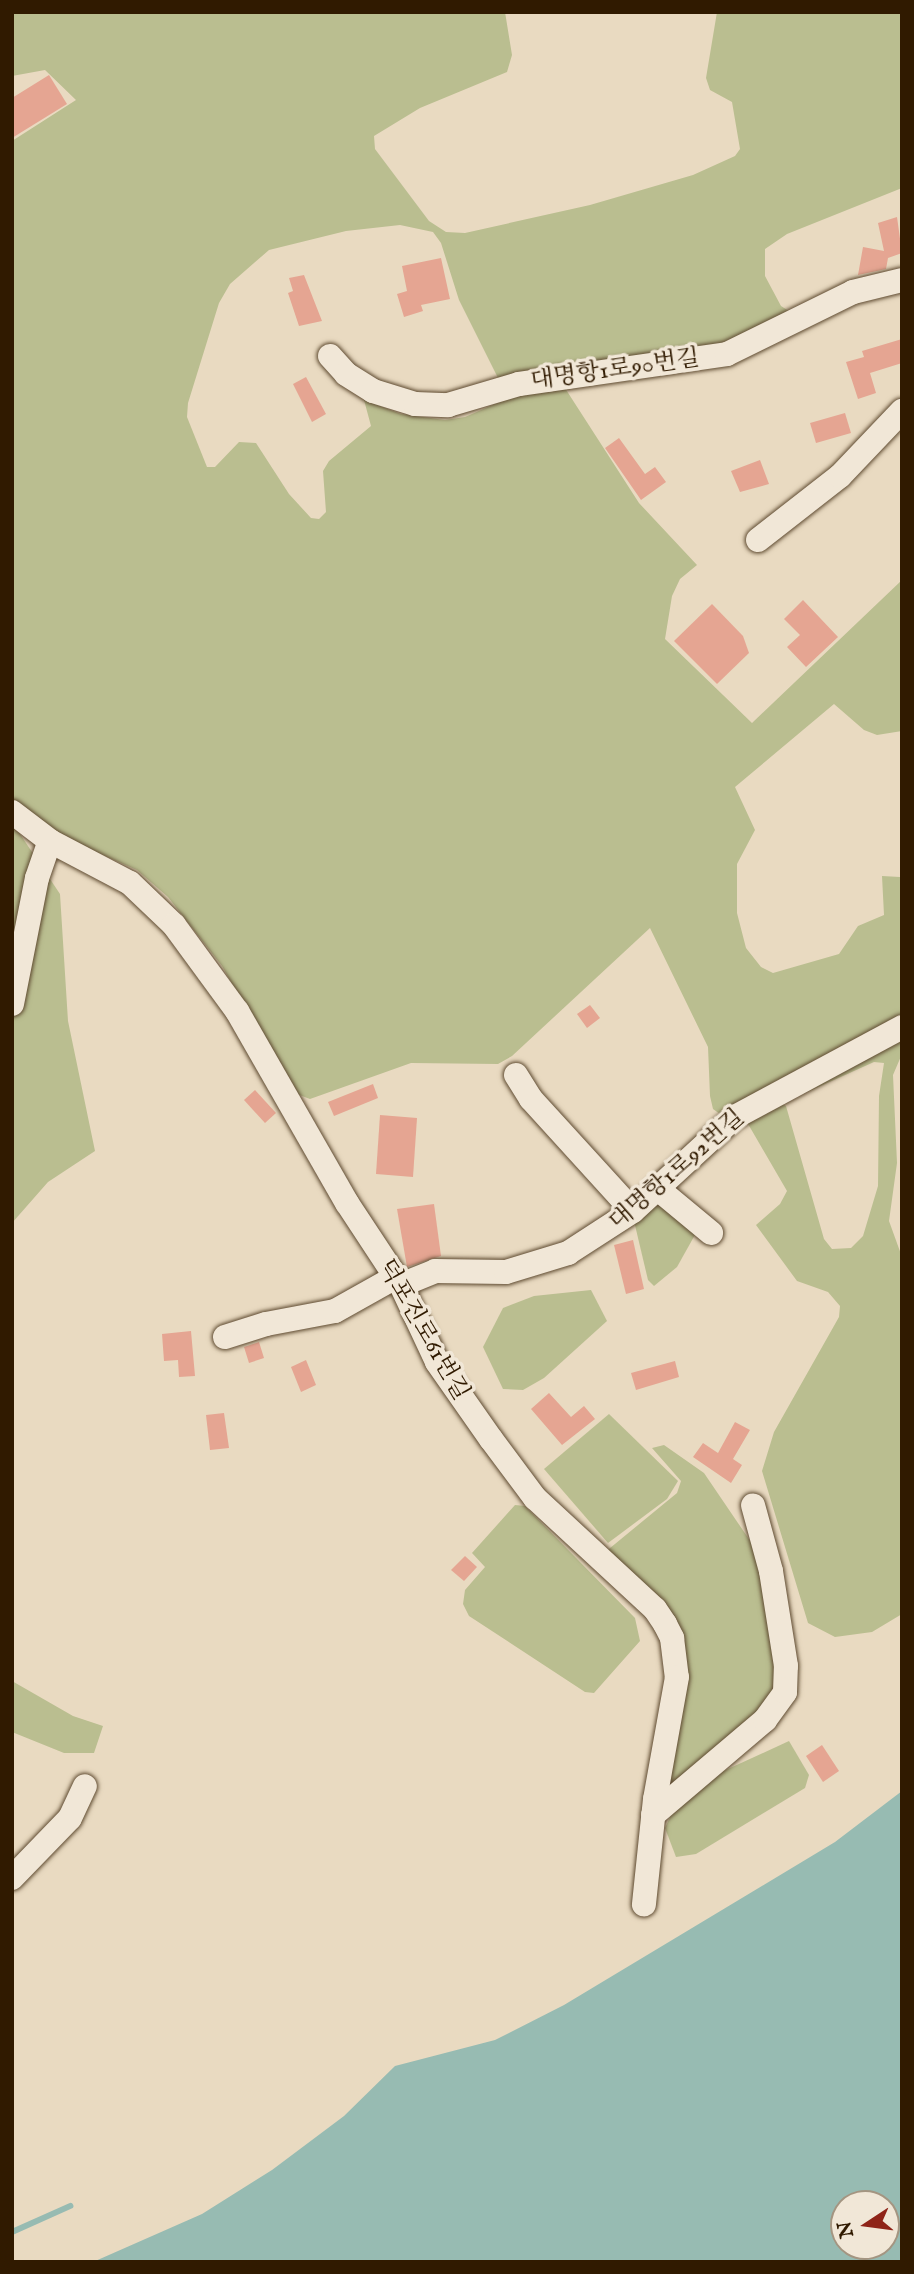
<!DOCTYPE html>
<meta charset="utf-8">
<style>
body{margin:0}
#map{position:relative;width:914px;height:2274px;overflow:hidden;background:#e9dac1;font-family:"IM FELL English","Noto Serif KR",serif}
div>[style]{position:absolute}
[style*='--x']{left:calc(var(--x)*1px);top:calc(var(--y)*1px);width:calc(var(--w)*1px);rotate:calc(var(--a)*1deg)}
.green>*{inset:0;background:#babe90}
.water>*{inset:0;background:#97bbb2}
.stream>*{height:6px;margin:-3px;padding:0 3px;transform-origin:3px;border-radius:3px;background:#97bbb2}
.building>*{inset:0;background:#e5a592}
.roads{filter:drop-shadow(0 0 2px #5e4a30) drop-shadow(0 0 2px #5e4a30)}
.minor>*{height:24px;margin:-12px;padding:0 12px;transform-origin:12px;border-radius:12px;background:#f1e7d7}
span{translate:-50% -50%;white-space:nowrap;text-align:center;line-height:1.15;-webkit-text-stroke:7px #f1e7d7;paint-order:stroke}
.street-label{font-size:24px;color:#301a00}
.frame{position:absolute;inset:0;border:14px solid #301a00;pointer-events:none}
.north{position:absolute;left:830px;top:2190px;width:70px;height:70px;box-sizing:border-box;background:#f1e7d7;border:2px solid #a49581;border-radius:50%;rotate:257deg;font-size:19px;font-weight:700;line-height:28px;text-align:center;color:#301a00}
.north::after{content:'';display:block;margin:auto;width:24px;height:32px;background:#8f2418;clip-path:polygon(50% 0,100% 100%,50% 72%,0 100%)}
</style>
<div id="map">
<div class="green">
<div style="clip-path:polygon(evenodd,12px 12px,505px 12px,512px 55px,507px 72px,420px 108px,374px 136px,375px 149px,429px 221px,446px 232px,465px 233px,590px 205px,693px 175px,735px 156px,740px 149px,732px 102px,710px 90px,706px 78px,717px 12px,902px 12px,902px 188px,787px 234px,765px 249px,765px 276px,781px 306px,792px 313px,757px 334px,563px 385px,639px 503px,697px 565px,680px 579px,672px 596px,665px 639px,752px 723px,902px 580px,902px 731px,877px 735px,864px 730px,834px 704px,735px 787px,755px 830px,737px 864px,737px 913px,746px 948px,761px 967px,773px 973px,839px 954px,858px 926px,884px 915px,882px 876px,900px 877px,902px 1020px,733px 1112px,720px 1114px,713px 1109px,710px 1096px,708px 1047px,650px 928px,512px 1056px,498px 1064px,411px 1063px,310px 1099px,294px 1093px,222px 966px,168px 897px,137px 870px,71px 841px,12px 802px,12px 141px,76px 100px,45px 70px,12px 76px,12px 12px,400px 225px,433px 232px,441px 243px,459px 300px,500px 382px,504px 400px,465px 417px,445px 420px,401px 414px,364px 400px,371px 426px,329px 461px,323px 471px,326px 512px,319px 519px,311px 518px,289px 494px,256px 443px,239px 442px,215px 467px,207px 467px,187px 417px,188px 403px,219px 303px,230px 284px,269px 250px,346px 231px,400px 225px)"></div>
<div style="clip-path:polygon(12px 822px,60px 894px,68px 1021px,95px 1151px,48px 1182px,12px 1223px)"></div>
<div style="clip-path:polygon(902px 1034px,902px 1054px,893px 1075px,897px 1163px,889px 1221px,902px 1257px,902px 1614px,872px 1632px,835px 1637px,808px 1623px,762px 1471px,774px 1432px,839px 1317px,840px 1306px,828px 1292px,797px 1281px,756px 1225px,780px 1204px,787px 1191px,744px 1117px,779px 1102px,786px 1106px,824px 1239px,832px 1249px,851px 1248px,863px 1236px,878px 1186px,879px 1096px,884px 1063px,874px 1062px,794px 1098px)"></div>
<div style="clip-path:polygon(658px 1204px,696px 1233px,677px 1267px,654px 1286px,648px 1280px,634px 1221px)"></div>
<div style="clip-path:polygon(591px 1290px,607px 1321px,544px 1378px,523px 1390px,503px 1389px,483px 1347px,503px 1308px,534px 1296px)"></div>
<div style="clip-path:polygon(609px 1414px,678px 1481px,667px 1499px,608px 1543px,544px 1469px)"></div>
<div style="clip-path:polygon(664px 1445px,704px 1473px,757px 1551px,780px 1675px,771px 1701px,669px 1793px,684px 1667px,604px 1553px,677px 1493px,681px 1481px,652px 1448px)"></div>
<div style="clip-path:polygon(515px 1505px,525px 1506px,635px 1618px,640px 1641px,594px 1693px,585px 1692px,469px 1616px,463px 1604px,465px 1590px,485px 1567px,472px 1553px)"></div>
<div style="clip-path:polygon(12px 1681px,73px 1716px,103px 1726px,94px 1753px,64px 1753px,12px 1732px)"></div>
<div style="clip-path:polygon(789px 1741px,809px 1775px,805px 1788px,696px 1854px,676px 1857px,665px 1828px,672px 1813px,717px 1774px)"></div>
</div>
<div class="water">
<div style="clip-path:polygon(evenodd,902px 1791px,902px 2262px,93px 2262px,202px 2214px,272px 2170px,344px 2116px,395px 2066px,495px 2040px,564px 2005px,835px 1842px,902px 1791px,844px 2204px,886px 2204px,886px 2246px,844px 2246px,844px 2204px)"></div>
</div>
<div class="stream">
<div style="--x:12;--y:2232;--w:64;--a:-24.1"></div>
</div>
<div class="building">
<div style="clip-path:polygon(49px 75px,67px 104px,12px 138px,12px 98px)"></div>
<div style="clip-path:polygon(897px 217px,902px 253px,888px 258px,886px 269px,858px 275px,863px 247px,884px 251px,878px 223px)"></div>
<div style="clip-path:polygon(441px 258px,450px 299px,421px 305px,423px 311px,404px 317px,397px 294px,407px 291px,402px 266px)"></div>
<div style="clip-path:polygon(304px 275px,322px 321px,299px 326px,288px 293px,293px 291px,289px 278px)"></div>
<div style="clip-path:polygon(902px 339px,902px 363px,870px 373px,876px 393px,858px 399px,846px 362px,864px 357px,862px 351px)"></div>
<div style="clip-path:polygon(306px 377px,326px 414px,312px 422px,293px 384px)"></div>
<div style="clip-path:polygon(845px 413px,851px 433px,816px 443px,810px 423px)"></div>
<div style="clip-path:polygon(619px 438px,645px 474px,655px 467px,666px 482px,641px 500px,605px 448px)"></div>
<div style="clip-path:polygon(760px 460px,769px 484px,740px 492px,731px 471px)"></div>
<div style="clip-path:polygon(803px 600px,838px 637px,806px 667px,787px 647px,800px 635px,784px 619px)"></div>
<div style="clip-path:polygon(712px 604px,743px 636px,749px 653px,717px 684px,674px 641px)"></div>
<div style="clip-path:polygon(590px 1005px,600px 1018px,587px 1028px,577px 1014px)"></div>
<div style="clip-path:polygon(373px 1084px,378px 1098px,334px 1116px,328px 1102px)"></div>
<div style="clip-path:polygon(255px 1090px,276px 1113px,265px 1123px,244px 1100px)"></div>
<div style="clip-path:polygon(380px 1115px,417px 1118px,413px 1177px,376px 1174px)"></div>
<div style="clip-path:polygon(434px 1204px,441px 1256px,407px 1267px,397px 1209px)"></div>
<div style="clip-path:polygon(633px 1240px,644px 1289px,626px 1294px,614px 1245px)"></div>
<div style="clip-path:polygon(191px 1331px,195px 1376px,179px 1377px,178px 1360px,164px 1361px,162px 1334px)"></div>
<div style="clip-path:polygon(259px 1342px,264px 1358px,249px 1363px,244px 1347px)"></div>
<div style="clip-path:polygon(306px 1360px,316px 1385px,301px 1392px,291px 1367px)"></div>
<div style="clip-path:polygon(675px 1361px,679px 1377px,636px 1390px,631px 1373px)"></div>
<div style="clip-path:polygon(549px 1393px,571px 1417px,584px 1406px,595px 1419px,562px 1445px,531px 1409px)"></div>
<div style="clip-path:polygon(224px 1413px,229px 1448px,210px 1450px,206px 1415px)"></div>
<div style="clip-path:polygon(735px 1422px,750px 1430px,733px 1459px,742px 1465px,731px 1483px,693px 1457px,703px 1443px,718px 1453px)"></div>
<div style="clip-path:polygon(465px 1556px,477px 1567px,464px 1581px,451px 1570px)"></div>
<div style="clip-path:polygon(822px 1745px,839px 1771px,823px 1782px,806px 1756px)"></div>
</div>
<div class="roads">
<div class="minor">
<div style="--x:330;--y:356;--w:24;--a:48"></div>
<div style="--x:346;--y:374;--w:32;--a:32"></div>
<div style="--x:373;--y:391;--w:44;--a:17.2"></div>
<div style="--x:415;--y:404;--w:33;--a:2"></div>
<div style="--x:448;--y:405;--w:74;--a:-16.5"></div>
<div style="--x:519;--y:384;--w:210;--a:-8.2"></div>
<div style="--x:727;--y:354;--w:140;--a:-26.2"></div>
<div style="--x:853;--y:292;--w:50;--a:-13.8"></div>
<div style="--x:758;--y:540;--w:104;--a:-38"></div>
<div style="--x:840;--y:476;--w:90;--a:-46.4"></div>
<div style="--x:12;--y:812;--w:48;--a:37.3"></div>
<div style="--x:50;--y:841;--w:90;--a:27.7"></div>
<div style="--x:130;--y:883;--w:61;--a:43.7"></div>
<div style="--x:174;--y:925;--w:107;--a:53.8"></div>
<div style="--x:237;--y:1011;--w:221;--a:60.2"></div>
<div style="--x:347;--y:1203;--w:98;--a:56.6"></div>
<div style="--x:401;--y:1285;--w:85;--a:64.9"></div>
<div style="--x:437;--y:1362;--w:94;--a:55"></div>
<div style="--x:491;--y:1439;--w:74;--a:53.3"></div>
<div style="--x:535;--y:1498;--w:163;--a:42.8"></div>
<div style="--x:655;--y:1609;--w:18;--a:56"></div>
<div style="--x:665;--y:1624;--w:16;--a:63"></div>
<div style="--x:672;--y:1638;--w:39;--a:83"></div>
<div style="--x:677;--y:1677;--w:124;--a:100.2"></div>
<div style="--x:655;--y:1799;--w:106;--a:96"></div>
<div style="--x:12;--y:1004;--w:128;--a:-78.8"></div>
<div style="--x:37;--y:878;--w:39;--a:-71"></div>
<div style="--x:516;--y:1075;--w:28;--a:58"></div>
<div style="--x:531;--y:1099;--w:151;--a:47.7"></div>
<div style="--x:658;--y:1189;--w:69;--a:39.7"></div>
<div style="--x:401;--y:1285;--w:37;--a:-22"></div>
<div style="--x:435;--y:1271;--w:71;--a:0.8"></div>
<div style="--x:506;--y:1272;--w:65;--a:-17"></div>
<div style="--x:568;--y:1253;--w:77;--a:-32.9"></div>
<div style="--x:633;--y:1211;--w:139;--a:-42.7"></div>
<div style="--x:735;--y:1117;--w:190;--a:-28.3"></div>
<div style="--x:225;--y:1337;--w:43;--a:-17.6"></div>
<div style="--x:266;--y:1324;--w:70;--a:-10.7"></div>
<div style="--x:335;--y:1311;--w:68;--a:-29.2"></div>
<div style="--x:653;--y:1815;--w:147;--a:-40.3"></div>
<div style="--x:765;--y:1720;--w:34;--a:-54"></div>
<div style="--x:785;--y:1692;--w:26;--a:-88"></div>
<div style="--x:786;--y:1666;--w:96;--a:-99"></div>
<div style="--x:771;--y:1571;--w:68;--a:-105.3"></div>
<div style="--x:12;--y:1878;--w:83;--a:-46"></div>
<div style="--x:70;--y:1818;--w:35;--a:-65"></div>
</div>
</div>
<div class="street-label">
<span style="left:615px;top:370px;rotate:-8deg">대명항1로90번길</span>
<span style="left:677px;top:1170px;rotate:-41deg">대명항1로92번길</span>
<span style="left:423px;top:1330px;rotate:60deg">덕포진로61번길</span>
</div>
<div class="frame"></div>
<div class="north">N</div>
</div>
